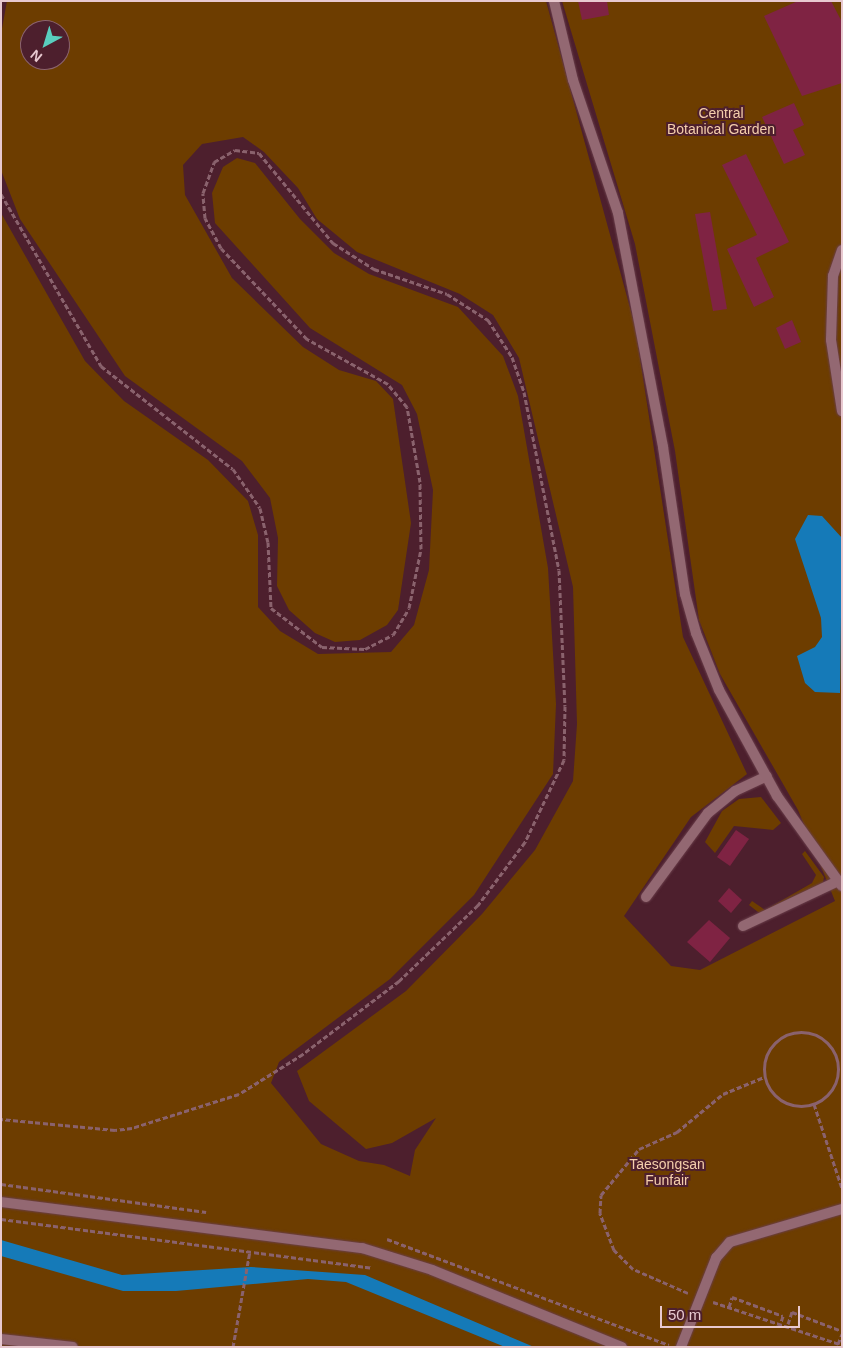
<!DOCTYPE html>
<style>
body{margin:0}
#map{position:relative;width:843px;height:1348px;overflow:hidden;background:#4d1f2d;font-family:Arial,sans-serif}
div>[style]{position:absolute}
[style*='--x']{left:calc(var(--x)*1px);top:calc(var(--y)*1px);width:calc(var(--w)*1px);rotate:calc(var(--a)*1deg)}
.green>*{inset:0;background:#6d3d00}
.water>*{inset:0;background:#157ab8}
.building>*{inset:0;background:#7f2343}
.path>*{height:3px;margin-top:-1.5px;transform-origin:0;background:repeating-linear-gradient(90deg,#8a626d 0 5px,transparent 0 7.5px)}
.path>.ring{margin:-1.5px;padding:0;box-sizing:content-box;background:none;border:3px solid #8a626d;border-radius:50%}
.roads{filter:drop-shadow(0 0 1px #693e4a) drop-shadow(0 0 1px #693e4a)}
.lane>*{height:10px;margin:-5px;padding:0 5px;transform-origin:5px;border-radius:5px;background:#936872}
.street>*{height:10px;margin:-5px;padding:0 5px;transform-origin:5px;border-radius:5px;background:#936872}
span{translate:-50% -50%;white-space:nowrap;text-align:center;line-height:1.15;-webkit-text-stroke:4px #4d1f2d;paint-order:stroke}
.park-label{font-size:14px;color:#f5cfac}
.frame{position:absolute;inset:0;border:2px solid #e8c9d0;pointer-events:none}
.north{position:absolute;left:20px;top:20px;width:50px;height:50px;box-sizing:border-box;background:#4d1f2d;border:1px solid #8b636e;border-radius:50%;rotate:219deg;font-size:14px;font-weight:700;line-height:20px;text-align:center;color:#e8c9d0}
.north::after{content:'';display:block;margin:auto;width:18px;height:22px;background:#59cebe;clip-path:polygon(50% 0,100% 100%,50% 72%,0 100%)}
.scale{position:absolute;left:660px;top:1306px;width:140px;height:22px;box-sizing:border-box;border:2px solid #e8c9d0;border-top:0;padding-left:6px;font-size:15px;line-height:18px;white-space:nowrap;color:#e8c9d0;-webkit-text-stroke:4px #4d1f2d;paint-order:stroke}
</style>
<div id="map">
<div class="green">
<div style="clip-path:polygon(evenodd,7px 1px,546px 1px,635px 326px,683px 637px,747px 774px,691px 817px,624px 916px,671px 966px,700px 970px,835px 901px,798px 810px,720px 674px,699px 620px,675px 451px,635px 244px,562px 1px,842px 1px,842px 1347px,1px 1347px,1px 213px,85px 361px,124px 401px,208px 460px,248px 501px,258px 535px,258px 607px,280px 631px,318px 654px,391px 652px,414px 625px,429px 570px,433px 490px,417px 414px,402px 385px,310px 328px,215px 223px,212px 193px,223px 167px,237px 158px,255px 163px,300px 219px,334px 253px,369px 274px,458px 307px,503px 356px,518px 396px,548px 568px,556px 704px,553px 774px,474px 895px,390px 979px,279px 1062px,271px 1083px,321px 1144px,359px 1161px,384px 1165px,410px 1176px,415px 1150px,436px 1118px,392px 1143px,366px 1149px,309px 1101px,297px 1071px,406px 991px,482px 914px,535px 850px,573px 781px,577px 724px,573px 587px,519px 358px,493px 315px,460px 294px,357px 252px,317px 219px,298px 188px,264px 152px,243px 137px,202px 144px,183px 165px,185px 195px,232px 278px,303px 347px,339px 370px,376px 381px,393px 399px,411px 523px,398px 610px,387px 625px,360px 640px,335px 642px,315px 633px,289px 610px,277px 586px,278px 538px,270px 498px,242px 461px,125px 376px,20px 219px,1px 170px,1px 34px,7px 1px,30px 30px,60px 30px,60px 60px,30px 60px,30px 30px)"></div>
<div style="clip-path:polygon(761px 797px,781px 823px,773px 830px,734px 826px,715px 853px,705px 842px,722px 811px,739px 799px)"></div>
<div style="clip-path:polygon(805px 851px,824px 877px,822px 888px,762px 915px,749px 905px,752px 901px,765px 910px,812px 883px,816px 875px,802px 854px)"></div>
</div>
<div class="water">
<div style="clip-path:polygon(808px 515px,822px 516px,842px 538px,840px 693px,815px 692px,805px 683px,797px 656px,815px 647px,822px 637px,821px 618px,795px 539px)"></div>
<div style="clip-path:polygon(1px 1240px,122px 1275px,251px 1267px,365px 1275px,534px 1347px,505px 1347px,346px 1282px,308px 1279px,176px 1291px,123px 1291px,1px 1256px)"></div>
</div>
<div class="building">
<div style="clip-path:polygon(578px 1px,607px 1px,609px 15px,582px 20px)"></div>
<div style="clip-path:polygon(798px 1px,831px 1px,842px 22px,842px 83px,802px 96px,764px 16px)"></div>
<div style="clip-path:polygon(794px 103px,804px 125px,793px 130px,805px 155px,784px 164px,762px 117px)"></div>
<div style="clip-path:polygon(746px 154px,789px 242px,756px 258px,774px 297px,754px 307px,727px 249px,757px 235px,722px 165px)"></div>
<div style="clip-path:polygon(710px 212px,727px 309px,713px 311px,695px 214px)"></div>
<div style="clip-path:polygon(792px 320px,801px 342px,785px 349px,776px 328px)"></div>
<div style="clip-path:polygon(736px 830px,749px 839px,730px 866px,717px 857px)"></div>
<div style="clip-path:polygon(729px 888px,742px 900px,731px 913px,718px 901px)"></div>
<div style="clip-path:polygon(709px 920px,730px 938px,710px 962px,687px 942px)"></div>
</div>
<div class="path">
<div style="--x:1;--y:194;--w:199;--a:59.8"></div>
<div style="--x:101;--y:366;--w:167;--a:38"></div>
<div style="--x:233;--y:469;--w:47;--a:55.3"></div>
<div style="--x:260;--y:508;--w:35;--a:77"></div>
<div style="--x:268;--y:542;--w:66;--a:87.4"></div>
<div style="--x:271;--y:608;--w:64;--a:37.4"></div>
<div style="--x:322;--y:647;--w:43;--a:2.7"></div>
<div style="--x:365;--y:649;--w:31;--a:-27"></div>
<div style="--x:393;--y:635;--w:31;--a:-59"></div>
<div style="--x:409;--y:608;--w:60;--a:-78.5"></div>
<div style="--x:421;--y:549;--w:67;--a:-90.9"></div>
<div style="--x:420;--y:482;--w:76;--a:-99.8"></div>
<div style="--x:407;--y:407;--w:30;--a:-130"></div>
<div style="--x:388;--y:384;--w:93;--a:-150.9"></div>
<div style="--x:307;--y:339;--w:125;--a:-133.4"></div>
<div style="--x:221;--y:248;--w:34;--a:-118"></div>
<div style="--x:205;--y:218;--w:25;--a:-95"></div>
<div style="--x:203;--y:193;--w:33;--a:-70"></div>
<div style="--x:214;--y:162;--w:24;--a:-30"></div>
<div style="--x:235;--y:150;--w:24;--a:7"></div>
<div style="--x:259;--y:153;--w:117;--a:50.6"></div>
<div style="--x:333;--y:243;--w:49;--a:32.4"></div>
<div style="--x:374;--y:269;--w:77;--a:18.9"></div>
<div style="--x:447;--y:294;--w:49;--a:32.4"></div>
<div style="--x:488;--y:320;--w:44;--a:57"></div>
<div style="--x:512;--y:357;--w:37;--a:71"></div>
<div style="--x:524;--y:392;--w:181;--a:78.9"></div>
<div style="--x:559;--y:570;--w:136;--a:87.5"></div>
<div style="--x:565;--y:706;--w:54;--a:91.1"></div>
<div style="--x:564;--y:760;--w:91;--a:115.4"></div>
<div style="--x:525;--y:842;--w:79;--a:126.7"></div>
<div style="--x:478;--y:905;--w:110;--a:136.1"></div>
<div style="--x:399;--y:981;--w:121;--a:142.8"></div>
<div style="--x:303;--y:1054;--w:75;--a:148"></div>
<div style="--x:239;--y:1094;--w:112;--a:162.4"></div>
<div style="--x:132;--y:1128;--w:17;--a:173"></div>
<div style="--x:115;--y:1130;--w:115;--a:-174.5"></div>
<div class="ring" style="left:764px;top:1032px;width:71px;height:71px"></div>
<div style="--x:814;--y:1104;--w:89;--a:71.6"></div>
<div style="--x:1;--y:1184;--w:207;--a:7.8"></div>
<div style="--x:1;--y:1219;--w:374;--a:7.5"></div>
<div style="--x:387;--y:1239;--w:301;--a:20.6"></div>
<div style="--x:688;--y:1293;--w:60;--a:-156.4"></div>
<div style="--x:633;--y:1269;--w:27;--a:-135"></div>
<div style="--x:614;--y:1250;--w:40;--a:-111"></div>
<div style="--x:600;--y:1213;--w:18;--a:-87"></div>
<div style="--x:601;--y:1195;--w:60;--a:-50.4"></div>
<div style="--x:639;--y:1149;--w:42;--a:-24.1"></div>
<div style="--x:677;--y:1132;--w:60;--a:-39.6"></div>
<div style="--x:723;--y:1094;--w:44;--a:-22.5"></div>
<div style="--x:713;--y:1302;--w:136;--a:18.4"></div>
<div style="--x:729;--y:1307;--w:10;--a:-73"></div>
<div style="--x:732;--y:1297;--w:54;--a:20.4"></div>
<div style="--x:783;--y:1316;--w:6;--a:108"></div>
<div style="--x:788;--y:1324;--w:13;--a:-72"></div>
<div style="--x:792;--y:1312;--w:53;--a:20.8"></div>
<div style="--x:838;--y:1344;--w:11;--a:-68"></div>
<div style="--x:233;--y:1347;--w:97;--a:-80"></div>
</div>
<div class="roads">
<div class="lane">
<div style="--x:646;--y:897;--w:104;--a:-53.6"></div>
<div style="--x:708;--y:813;--w:35;--a:-39"></div>
<div style="--x:735;--y:791;--w:35;--a:-25"></div>
<div style="--x:743;--y:926;--w:105;--a:-25.3"></div>
<div style="--x:1;--y:1339;--w:72;--a:6.3"></div>
<div style="--x:681;--y:1347;--w:96;--a:-68.5"></div>
<div style="--x:716;--y:1258;--w:21;--a:-49"></div>
<div style="--x:730;--y:1242;--w:117;--a:-16.4"></div>
</div>
<div class="street">
<div style="--x:554;--y:1;--w:81;--a:76.5"></div>
<div style="--x:573;--y:80;--w:140;--a:71.3"></div>
<div style="--x:618;--y:213;--w:238;--a:79.1"></div>
<div style="--x:663;--y:447;--w:149;--a:81.5"></div>
<div style="--x:685;--y:594;--w:41;--a:74.2"></div>
<div style="--x:696;--y:633;--w:61;--a:68"></div>
<div style="--x:719;--y:690;--w:121;--a:61.3"></div>
<div style="--x:777;--y:796;--w:111;--a:54.2"></div>
<div style="--x:842;--y:250;--w:28;--a:109"></div>
<div style="--x:833;--y:276;--w:64;--a:91.8"></div>
<div style="--x:831;--y:340;--w:72;--a:81.2"></div>
<div style="--x:1;--y:1202;--w:364;--a:7.3"></div>
<div style="--x:362;--y:1248;--w:73;--a:17.4"></div>
<div style="--x:432;--y:1270;--w:205;--a:22.1"></div>
</div>
</div>
<div class="park-label">
<span style="left:721px;top:121px">Central<br>Botanical Garden</span>
<span style="left:667px;top:1172px">Taesongsan<br>Funfair</span>
</div>
<div class="frame"></div>
<div class="north">N</div>
<div class="scale">50 m</div>
</div>
